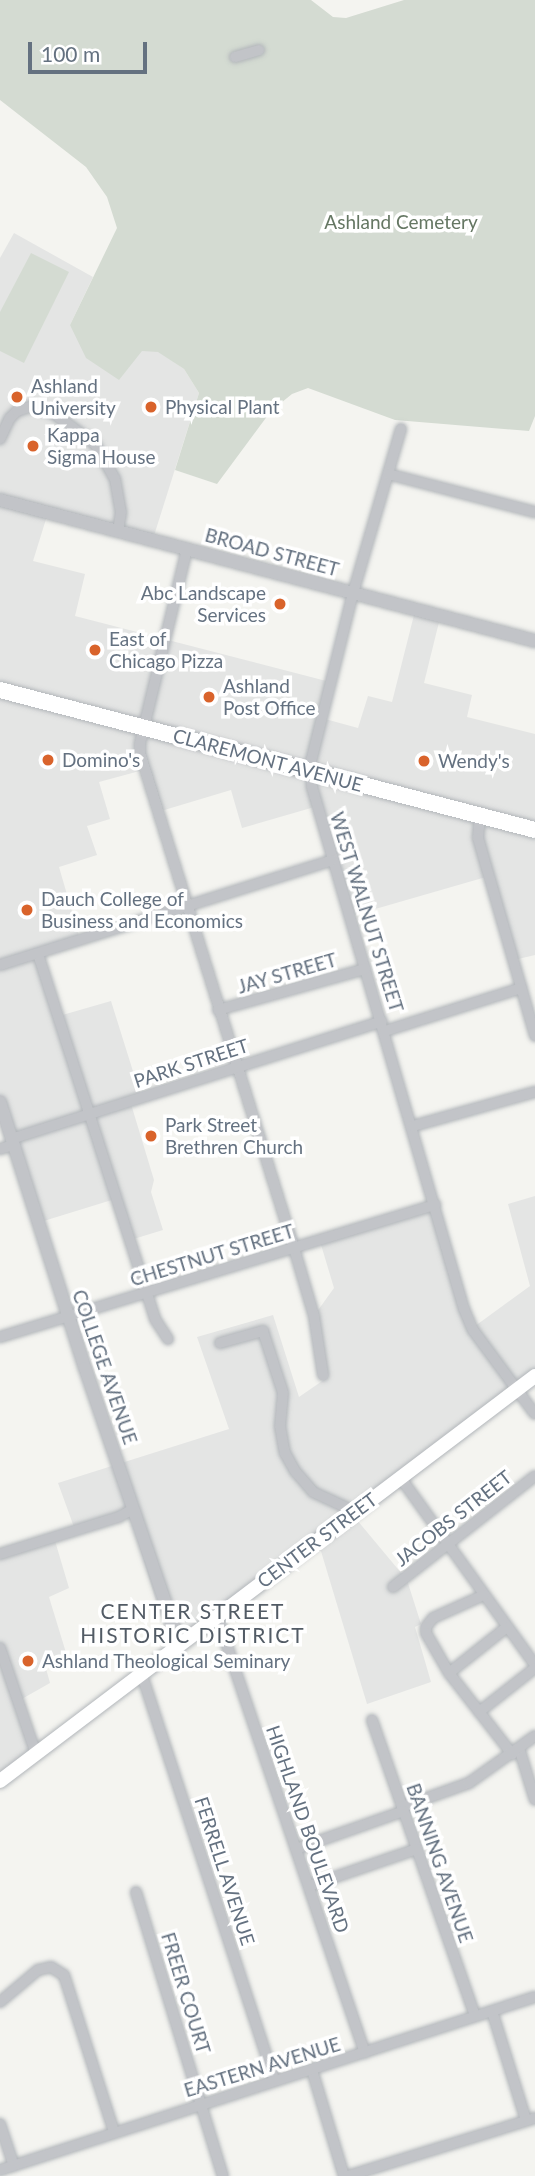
<!DOCTYPE html>
<style>
body{margin:0}
#map{position:relative;width:535px;height:2176px;overflow:hidden;background:#f4f4f0;font-family:Lato,sans-serif}
div>[style]{position:absolute}
[style*='--x']{left:calc(var(--x)*1px);top:calc(var(--y)*1px);width:calc(var(--w)*1px);rotate:calc(var(--a)*1deg)}
.built>*{inset:0;background:#e4e5e4}
.green>*{inset:0;background:#d4dbd2}
.roads{filter:drop-shadow(0 0 2px #b2b6ba) drop-shadow(0 0 2px #b2b6ba)}
.minor>*{height:10px;margin:-5px;padding:0 5px;transform-origin:5px;border-radius:5px;background:#c2c4c8}
.tertiary>*{height:12px;margin:-6px;padding:0 6px;transform-origin:6px;border-radius:6px;background:#c2c4c8}
.secondary>*{height:14px;margin:-7px;padding:0 7px;transform-origin:7px;border-radius:7px;background:#fff}
.primary>*{height:16px;margin:-8px;padding:0 8px;transform-origin:8px;border-radius:8px;background:#fff}
.dots>*{width:19px;height:19px;translate:-50% -50%;box-sizing:border-box;border:4px solid #fff;border-radius:50%}
span{translate:-50% -50%;white-space:nowrap;text-align:center;line-height:1.15;-webkit-text-stroke:7px #fff;paint-order:stroke}
.park-label{font-size:19px;color:#657763}
.poi-label{font-size:19px;color:#647180}
.left{translate:0 -50%;text-align:left}
.right{translate:-100% -50%;text-align:right}
.street-label{font-size:19px;color:#647180}
.neighbourhood-label{font-size:21px;color:#525b65;letter-spacing:2px}
.scale{position:absolute;left:28px;top:42px;width:119px;height:32px;box-sizing:border-box;border:4px solid #647180;border-top:0;padding-left:9px;font-size:21px;line-height:24px;white-space:nowrap;color:#647180;-webkit-text-stroke:5px #fff;paint-order:stroke}
</style>
<div id="map">
<div class="built">
<div style="clip-path:polygon(14px 233px,93px 277px,70px 325px,142px 351px,158px 351px,184px 369px,199px 393px,152px 542px,47px 516px,33px 561px,85px 574px,75px 616px,334px 683px,325px 719px,358px 728px,368px 696px,392px 702px,414px 615px,439px 622px,424px 683px,472px 695px,467px 717px,535px 734px,535px 955px,510px 961px,486px 877px,351px 916px,318px 806px,242px 828px,231px 790px,161px 811px,147px 769px,99px 782px,110px 819px,87px 826px,97px 855px,59px 867px,80px 939px,39px 951px,59px 1016px,111px 1001px,142px 1100px,131px 1104px,154px 1180px,151px 1192px,163px 1230px,127px 1241px,115px 1199px,34px 1224px,0 1121px,0 258px)"></div>
<div style="clip-path:polygon(535px 1196px,535px 1385px,357px 1520px,407px 1580px,421px 1624px,415px 1627px,431px 1682px,367px 1704px,320px 1548px,173px 1658px,129px 1511px,74px 1527px,58px 1483px,229px 1429px,197px 1337px,273px 1315px,299px 1397px,328px 1377px,316px 1313px,334px 1288px,319px 1238px,436px 1203px,471px 1329px,530px 1286px,508px 1204px)"></div>
<div style="clip-path:polygon(53px 1534px,69px 1588px,49px 1597px,67px 1656px,45px 1665px,50px 1683px,20px 1700px,35px 1751px,0 1781px,0 1552px)"></div>
</div>
<div class="green">
<div style="clip-path:polygon(0 0,311px 0,333px 17px,346px 18px,404px 0,535px 0,535px 416px,529px 431px,395px 420px,308px 388px,292px 394px,271px 411px,217px 484px,175px 470px,199px 393px,184px 369px,158px 352px,142px 351px,119px 380px,86px 358px,70px 325px,117px 228px,107px 197px,86px 167px,0 100px)"></div>
<div style="clip-path:polygon(31px 253px,69px 272px,24px 363px,0 351px,0 312px)"></div>
</div>
<div class="roads">
<div class="minor">
<div style="--x:235;--y:57;--w:25;--a:-16"></div>
<div style="--x:401;--y:429;--w:171;--a:106.3"></div>
<div style="--x:353;--y:593;--w:173;--a:104"></div>
<div style="--x:311;--y:761;--w:26;--a:88"></div>
<div style="--x:312;--y:787;--w:544;--a:73.77"></div>
<div style="--x:464;--y:1309;--w:23;--a:67"></div>
<div style="--x:473;--y:1330;--w:104;--a:53.6"></div>
<div style="--x:0;--y:439;--w:23;--a:-65"></div>
<div style="--x:10;--y:418;--w:10;--a:-45"></div>
<div style="--x:17;--y:411;--w:16;--a:-18"></div>
<div style="--x:32;--y:406;--w:22;--a:18"></div>
<div style="--x:53;--y:413;--w:52;--a:36.4"></div>
<div style="--x:95;--y:444;--w:40;--a:60.3"></div>
<div style="--x:115;--y:479;--w:34;--a:80"></div>
<div style="--x:121;--y:512;--w:19;--a:99"></div>
<div style="--x:388;--y:474;--w:152;--a:14.5"></div>
<div style="--x:187;--y:549;--w:200;--a:103.6"></div>
<div style="--x:140;--y:743;--w:10;--a:90"></div>
<div style="--x:140;--y:753;--w:518;--a:72.72"></div>
<div style="--x:294;--y:1248;--w:71;--a:73.6"></div>
<div style="--x:314;--y:1316;--w:60;--a:81.3"></div>
<div style="--x:480;--y:815;--w:23;--a:95"></div>
<div style="--x:478;--y:838;--w:206;--a:73.9"></div>
<div style="--x:38;--y:954;--w:383;--a:72.2"></div>
<div style="--x:155;--y:1319;--w:24;--a:57"></div>
<div style="--x:0;--y:965;--w:349;--a:-17.5"></div>
<div style="--x:218;--y:1010;--w:153;--a:-15.6"></div>
<div style="--x:385;--y:1031;--w:143;--a:-17.5"></div>
<div style="--x:413;--y:1126;--w:127;--a:-15.6"></div>
<div style="--x:11;--y:1139;--w:389;--a:-17.6"></div>
<div style="--x:0;--y:1149;--w:14;--a:-17"></div>
<div style="--x:0;--y:1337;--w:455;--a:-16.9"></div>
<div style="--x:220;--y:1343;--w:45;--a:-15.6"></div>
<div style="--x:263;--y:1331;--w:65;--a:72.1"></div>
<div style="--x:283;--y:1393;--w:33;--a:95"></div>
<div style="--x:280;--y:1426;--w:27;--a:80"></div>
<div style="--x:285;--y:1453;--w:21;--a:61"></div>
<div style="--x:295;--y:1471;--w:28;--a:49"></div>
<div style="--x:313;--y:1492;--w:45;--a:24.9"></div>
<div style="--x:400;--y:1477;--w:231;--a:54.3"></div>
<div style="--x:0;--y:1554;--w:125;--a:-17.3"></div>
<div style="--x:119;--y:1517;--w:16;--a:-30"></div>
<div style="--x:393;--y:1587;--w:180;--a:-38"></div>
<div style="--x:484;--y:1595;--w:56;--a:155.7"></div>
<div style="--x:433;--y:1618;--w:11;--a:128"></div>
<div style="--x:426;--y:1627;--w:6;--a:90"></div>
<div style="--x:426;--y:1633;--w:46;--a:60.1"></div>
<div style="--x:449;--y:1673;--w:103;--a:52.1"></div>
<div style="--x:217;--y:1616;--w:461;--a:71.3"></div>
<div style="--x:0;--y:1648;--w:109;--a:71.2"></div>
<div style="--x:141;--y:1672;--w:430;--a:71.9"></div>
<div style="--x:449;--y:1673;--w:74;--a:-38.4"></div>
<div style="--x:479;--y:1712;--w:71;--a:-38.2"></div>
<div style="--x:372;--y:1720;--w:313;--a:70.8"></div>
<div style="--x:519;--y:1748;--w:54;--a:72.9"></div>
<div style="--x:402;--y:1807;--w:71;--a:-19.7"></div>
<div style="--x:469;--y:1783;--w:81;--a:-35.5"></div>
<div style="--x:296;--y:1849;--w:114;--a:-19.4"></div>
<div style="--x:309;--y:1886;--w:114;--a:-18.9"></div>
<div style="--x:136;--y:1892;--w:297;--a:73"></div>
<div style="--x:0;--y:2002;--w:50;--a:-40.1"></div>
<div style="--x:38;--y:1970;--w:13;--a:-13"></div>
<div style="--x:51;--y:1967;--w:15;--a:32"></div>
<div style="--x:64;--y:1975;--w:165;--a:72.3"></div>
<div style="--x:492;--y:2011;--w:114;--a:72.7"></div>
<div style="--x:312;--y:2070;--w:111;--a:73.2"></div>
<div style="--x:0;--y:2124;--w:44;--a:71.6"></div>
<div style="--x:0;--y:2170;--w:562;--a:-17.92"></div>
<div style="--x:348;--y:2176;--w:196;--a:-17.2"></div>
</div>
<div class="tertiary">
<div style="--x:0;--y:500;--w:553;--a:14.76"></div>
<div style="--x:0;--y:1102;--w:279;--a:72.3"></div>
<div style="--x:85;--y:1368;--w:290;--a:71.1"></div>
</div>
<div class="secondary">
<div style="--x:0;--y:1781;--w:671;--a:-37.13"></div>
</div>
<div class="primary">
<div style="--x:0;--y:690;--w:553;--a:14.66"></div>
</div>
</div>
<div class="dots">
<div style="left:17px;top:397px;background:#d9632b"></div>
<div style="left:151px;top:407px;background:#d9632b"></div>
<div style="left:33px;top:446px;background:#d9632b"></div>
<div style="left:280px;top:604px;background:#d9632b"></div>
<div style="left:95px;top:650px;background:#d9632b"></div>
<div style="left:209px;top:697px;background:#d9632b"></div>
<div style="left:48px;top:760px;background:#d9632b"></div>
<div style="left:424px;top:761px;background:#d9632b"></div>
<div style="left:27px;top:910px;background:#d9632b"></div>
<div style="left:151px;top:1136px;background:#d9632b"></div>
<div style="left:28px;top:1661px;background:#d9632b"></div>
</div>
<div class="park-label">
<span style="left:401px;top:222px">Ashland Cemetery</span>
</div>
<div class="poi-label">
<span class="left" style="left:31px;top:397px">Ashland<br>University</span>
<span class="left" style="left:165px;top:407px">Physical Plant</span>
<span class="left" style="left:47px;top:446px">Kappa<br>Sigma House</span>
<span class="right" style="left:266px;top:604px">Abc Landscape<br>Services</span>
<span class="left" style="left:109px;top:650px">East of<br>Chicago Pizza</span>
<span class="left" style="left:223px;top:697px">Ashland<br>Post Office</span>
<span class="left" style="left:62px;top:760px">Domino's</span>
<span class="left" style="left:438px;top:761px">Wendy's</span>
<span class="left" style="left:41px;top:910px">Dauch College of<br>Business and Economics</span>
<span class="left" style="left:165px;top:1136px">Park Street<br>Brethren Church</span>
<span class="left" style="left:42px;top:1661px">Ashland Theological Seminary</span>
</div>
<div class="street-label">
<span style="left:272px;top:552px;rotate:15deg">BROAD STREET</span>
<span style="left:268px;top:760px;rotate:15deg">CLAREMONT AVENUE</span>
<span style="left:367px;top:912px;rotate:73deg">WEST WALNUT STREET</span>
<span style="left:287px;top:973px;rotate:-16deg">JAY STREET</span>
<span style="left:191px;top:1063px;rotate:-18deg">PARK STREET</span>
<span style="left:212px;top:1255px;rotate:-17deg">CHESTNUT STREET</span>
<span style="left:105px;top:1367px;rotate:71deg">COLLEGE AVENUE</span>
<span style="left:453px;top:1518px;rotate:-38deg">JACOBS STREET</span>
<span style="left:317px;top:1540px;rotate:-37deg">CENTER STREET</span>
<span style="left:308px;top:1829px;rotate:71deg">HIGHLAND BOULEVARD</span>
<span style="left:440px;top:1863px;rotate:71deg">BANNING AVENUE</span>
<span style="left:225px;top:1871px;rotate:72deg">FERRELL AVENUE</span>
<span style="left:186px;top:1993px;rotate:73deg">FREER COURT</span>
<span style="left:262px;top:2067px;rotate:-17deg">EASTERN AVENUE</span>
</div>
<div class="neighbourhood-label">
<span style="left:193px;top:1623px">CENTER STREET<br>HISTORIC DISTRICT</span>
</div>
<div class="scale">100 m</div>
</div>
